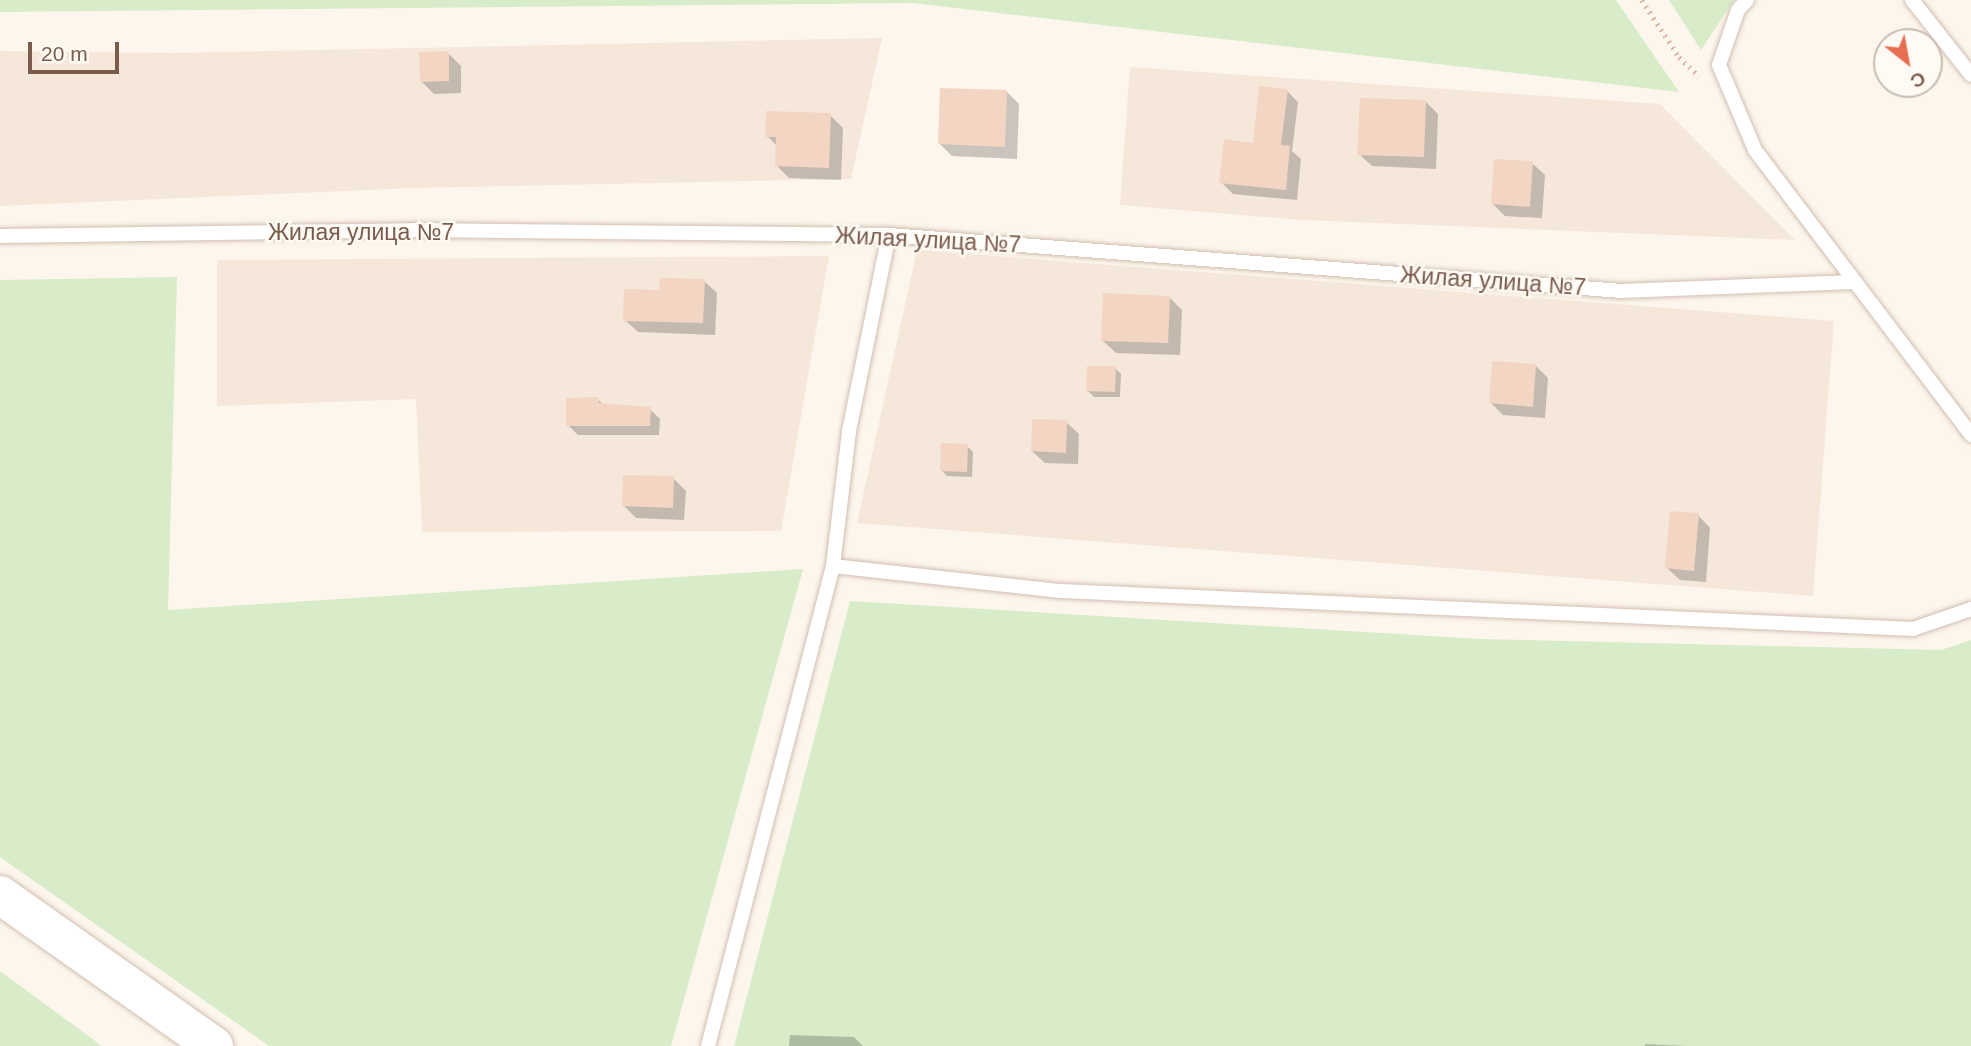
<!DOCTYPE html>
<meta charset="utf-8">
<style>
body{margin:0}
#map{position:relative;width:1971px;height:1046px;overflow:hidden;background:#fdf6ec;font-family:Helvetica,sans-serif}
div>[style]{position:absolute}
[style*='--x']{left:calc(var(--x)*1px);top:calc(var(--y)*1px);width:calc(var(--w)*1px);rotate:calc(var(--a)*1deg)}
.residential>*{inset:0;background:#f5e8da}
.green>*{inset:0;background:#d8ecc9}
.shadow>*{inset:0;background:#0003}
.building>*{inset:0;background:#f3d5c3}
.path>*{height:4.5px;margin-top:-2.25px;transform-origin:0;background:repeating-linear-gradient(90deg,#d9b8a5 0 2px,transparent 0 7px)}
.roads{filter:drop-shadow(0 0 2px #d1beb0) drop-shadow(0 0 2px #d1beb0)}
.lane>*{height:14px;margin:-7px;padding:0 7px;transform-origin:7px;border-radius:7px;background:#fff}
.secondary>*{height:38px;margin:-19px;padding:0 19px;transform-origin:19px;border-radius:19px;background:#fff}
span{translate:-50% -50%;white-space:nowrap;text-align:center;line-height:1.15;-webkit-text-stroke:5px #fffaf3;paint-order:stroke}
.street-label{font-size:23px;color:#7a5c4d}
.north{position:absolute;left:1873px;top:28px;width:70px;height:70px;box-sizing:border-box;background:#fffaf3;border:2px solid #cabbb1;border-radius:50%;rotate:149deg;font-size:19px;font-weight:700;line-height:28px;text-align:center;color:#7a5c4d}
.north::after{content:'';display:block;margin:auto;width:24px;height:32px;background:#e76f51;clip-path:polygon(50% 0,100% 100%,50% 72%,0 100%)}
.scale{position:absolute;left:28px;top:42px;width:91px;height:32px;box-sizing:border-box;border:4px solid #7a5c4d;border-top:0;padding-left:9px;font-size:21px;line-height:24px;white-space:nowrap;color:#7a5c4d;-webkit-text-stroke:5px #fffaf3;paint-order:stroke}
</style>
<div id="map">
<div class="residential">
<div style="clip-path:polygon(882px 38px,851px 179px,413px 188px,0 206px,0 51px,175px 53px)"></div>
<div style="clip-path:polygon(1130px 67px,1660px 104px,1795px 240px,1302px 220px,1120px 205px)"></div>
<div style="clip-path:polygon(917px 250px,1834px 321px,1813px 596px,857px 523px)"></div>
<div style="clip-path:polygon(829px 256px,781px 531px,422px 532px,416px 399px,217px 406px,217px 260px)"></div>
</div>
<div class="green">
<div style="clip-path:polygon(0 0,1616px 0,1679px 92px,913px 3px,0 12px)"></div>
<div style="clip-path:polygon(1669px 0,1734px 0,1701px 50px)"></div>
<div style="clip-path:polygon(177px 277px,168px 610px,803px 569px,671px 1046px,269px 1046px,0 857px,0 280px)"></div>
<div style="clip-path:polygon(850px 601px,1481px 639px,1941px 650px,1971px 640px,1971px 1046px,734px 1046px)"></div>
<div style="clip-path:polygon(0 971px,102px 1046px,0 1046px)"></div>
</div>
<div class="shadow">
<div style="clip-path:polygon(448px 53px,461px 66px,461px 93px,434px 94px,421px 81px)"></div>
<div style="clip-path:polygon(1006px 91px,1019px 104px,1017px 159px,952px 156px,940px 144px)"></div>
<div style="clip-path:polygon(1287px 91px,1298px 102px,1292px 151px,1301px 159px,1297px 200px,1233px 194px,1221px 182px,1255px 144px)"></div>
<div style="clip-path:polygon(1425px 101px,1438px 114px,1436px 169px,1372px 166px,1359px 154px)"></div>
<div style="clip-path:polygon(830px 115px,843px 128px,841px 180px,789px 178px,777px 166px,777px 146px,767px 136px)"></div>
<div style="clip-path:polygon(1532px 163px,1545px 175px,1542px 218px,1505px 216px,1492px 203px)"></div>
<div style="clip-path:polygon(704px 281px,717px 293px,715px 335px,638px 332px,625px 320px,661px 292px)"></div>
<div style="clip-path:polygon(1169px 297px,1182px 310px,1180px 355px,1116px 353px,1103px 341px)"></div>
<div style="clip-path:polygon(1536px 366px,1548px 378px,1545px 418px,1503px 415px,1491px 403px)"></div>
<div style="clip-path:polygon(1115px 368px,1121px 374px,1120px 397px,1094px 397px,1088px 391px)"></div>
<div style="clip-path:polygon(598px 399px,604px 406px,650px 409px,660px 419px,659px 435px,578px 435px,568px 425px)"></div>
<div style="clip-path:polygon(1066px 422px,1079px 434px,1078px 464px,1045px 463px,1032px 451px)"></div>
<div style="clip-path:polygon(967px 446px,973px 452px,972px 477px,947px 476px,941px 470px)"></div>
<div style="clip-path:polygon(673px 478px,686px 491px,684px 520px,636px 518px,623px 505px)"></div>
<div style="clip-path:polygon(1698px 515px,1710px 528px,1706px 582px,1680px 580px,1667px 568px)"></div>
<div style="clip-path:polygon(790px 1035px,854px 1037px,863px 1046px,789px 1046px)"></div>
<div style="clip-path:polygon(1645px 1044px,1688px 1046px,1645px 1046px)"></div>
</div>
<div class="building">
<div style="clip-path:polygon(449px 51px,449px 81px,420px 82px,419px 52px)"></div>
<div style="clip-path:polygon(1259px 86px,1288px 89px,1281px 145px,1290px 146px,1286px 190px,1219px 183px,1224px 139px,1253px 143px)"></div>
<div style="clip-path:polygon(940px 88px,1007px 90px,1005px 147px,938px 144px)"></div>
<div style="clip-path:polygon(1360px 98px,1426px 100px,1424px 157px,1357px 155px)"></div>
<div style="clip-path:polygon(766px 111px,831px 113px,829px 168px,775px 166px,776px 137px,765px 137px)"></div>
<div style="clip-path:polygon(1494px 159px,1533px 161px,1530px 207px,1491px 204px)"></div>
<div style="clip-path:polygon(660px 278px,705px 279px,703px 323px,623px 321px,624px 289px,659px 290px)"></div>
<div style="clip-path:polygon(1103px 293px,1170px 296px,1168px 343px,1101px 341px)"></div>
<div style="clip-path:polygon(1492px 361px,1536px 364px,1533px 407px,1489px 403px)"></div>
<div style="clip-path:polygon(1087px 366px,1116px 366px,1115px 392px,1086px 391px)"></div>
<div style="clip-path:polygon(599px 397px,599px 403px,651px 407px,650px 426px,566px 426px,566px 398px)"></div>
<div style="clip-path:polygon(1032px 419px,1067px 420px,1066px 453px,1031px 451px)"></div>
<div style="clip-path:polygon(941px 443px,968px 444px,967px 472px,940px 471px)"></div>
<div style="clip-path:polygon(623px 475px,674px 476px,673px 508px,622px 506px)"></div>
<div style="clip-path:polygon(1670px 511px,1699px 513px,1694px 571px,1665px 568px)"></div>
</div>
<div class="path">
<div style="--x:1642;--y:0;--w:68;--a:57"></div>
<div style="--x:1679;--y:57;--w:28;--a:44"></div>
</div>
<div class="roads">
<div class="lane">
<div style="--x:1747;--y:0;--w:13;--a:132"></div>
<div style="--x:1738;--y:10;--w:58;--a:109.1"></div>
<div style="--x:1719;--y:65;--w:92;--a:67"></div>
<div style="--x:1755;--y:150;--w:358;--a:52.8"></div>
<div style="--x:1912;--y:0;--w:95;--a:51.8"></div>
<div style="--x:0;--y:236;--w:413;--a:-0.8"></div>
<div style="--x:413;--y:230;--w:476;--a:0.6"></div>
<div style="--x:889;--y:235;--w:735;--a:4.37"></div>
<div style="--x:1622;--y:291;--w:231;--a:-2.2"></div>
<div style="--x:833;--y:566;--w:229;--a:6.3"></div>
<div style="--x:1061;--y:591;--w:853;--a:2.55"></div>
<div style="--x:1913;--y:629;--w:61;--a:-19"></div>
<div style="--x:708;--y:1046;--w:496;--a:-75.4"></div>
<div style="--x:833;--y:566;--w:136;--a:-83.2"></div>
<div style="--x:849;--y:431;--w:200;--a:-78.5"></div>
</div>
<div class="secondary">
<div style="--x:0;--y:895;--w:262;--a:35.2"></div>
</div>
</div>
<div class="street-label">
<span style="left:361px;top:232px">Жилая улица №7</span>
<span style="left:928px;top:240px;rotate:3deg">Жилая улица №7</span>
<span style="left:1493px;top:281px;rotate:4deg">Жилая улица №7</span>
</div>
<div class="north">С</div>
<div class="scale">20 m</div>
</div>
